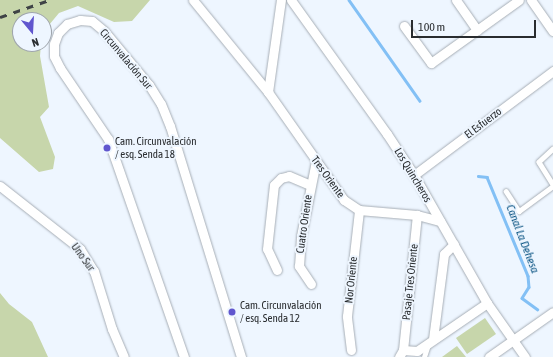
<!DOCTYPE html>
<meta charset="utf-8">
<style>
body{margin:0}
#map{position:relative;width:553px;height:357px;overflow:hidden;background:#eef6ff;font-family:"Asap Condensed",sans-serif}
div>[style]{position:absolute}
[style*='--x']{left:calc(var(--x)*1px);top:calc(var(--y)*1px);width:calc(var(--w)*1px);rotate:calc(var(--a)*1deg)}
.green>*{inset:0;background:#c7d6ab}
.stream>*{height:2.5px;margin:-1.25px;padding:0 1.25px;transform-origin:1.25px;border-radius:1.25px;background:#83c0f5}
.roads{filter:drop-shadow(0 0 1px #a7aeb6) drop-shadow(0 0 1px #a7aeb6)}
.service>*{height:4.5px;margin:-2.25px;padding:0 2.25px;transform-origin:2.25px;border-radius:2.25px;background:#fff}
.minor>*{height:9px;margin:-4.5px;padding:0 4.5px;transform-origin:4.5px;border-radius:4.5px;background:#fff}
.rail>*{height:2.5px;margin-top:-1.25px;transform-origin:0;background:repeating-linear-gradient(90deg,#3f4346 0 7px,transparent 0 14px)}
.dots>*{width:11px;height:11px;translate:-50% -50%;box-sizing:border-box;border:2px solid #eef6ff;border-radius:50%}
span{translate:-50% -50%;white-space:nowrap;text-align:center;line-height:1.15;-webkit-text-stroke:4px #eef6ff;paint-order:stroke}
.street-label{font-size:11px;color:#292c2f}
.poi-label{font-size:11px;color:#292c2f}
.left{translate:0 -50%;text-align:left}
.water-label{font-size:12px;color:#055080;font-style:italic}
.north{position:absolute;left:12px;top:12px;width:40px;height:40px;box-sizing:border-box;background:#eef6ff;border:1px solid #9fa5ac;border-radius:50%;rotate:162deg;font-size:11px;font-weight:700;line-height:16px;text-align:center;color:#292c2f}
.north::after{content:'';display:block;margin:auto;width:14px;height:18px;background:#6056ce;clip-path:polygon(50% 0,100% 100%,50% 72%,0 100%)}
.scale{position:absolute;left:411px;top:20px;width:125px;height:18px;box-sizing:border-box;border:2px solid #292c2f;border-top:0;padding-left:5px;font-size:12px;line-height:14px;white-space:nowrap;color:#292c2f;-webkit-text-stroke:3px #eef6ff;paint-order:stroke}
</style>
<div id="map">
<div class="green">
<div style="clip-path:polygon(0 0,150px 0,132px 21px,114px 22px,78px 6px,59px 13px,44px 31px,44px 20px,20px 20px,20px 44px,41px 44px,40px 56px,49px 107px,40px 117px,55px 157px,53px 169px,39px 172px,0 138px)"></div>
<div style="clip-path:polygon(0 293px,9px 304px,32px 322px,48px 357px,0 357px)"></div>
<div style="clip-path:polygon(485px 318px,496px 334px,467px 354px,456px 338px)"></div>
<div style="clip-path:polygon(457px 346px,466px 357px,442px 357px)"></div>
</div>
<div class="stream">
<div style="--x:349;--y:0;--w:123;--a:54.9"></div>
<div style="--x:478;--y:176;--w:9;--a:6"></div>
<div style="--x:487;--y:177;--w:107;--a:67.5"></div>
<div style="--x:528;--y:276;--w:11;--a:85"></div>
<div style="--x:529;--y:287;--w:13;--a:122"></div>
<div style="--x:522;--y:298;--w:19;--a:36"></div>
</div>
<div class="roads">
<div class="service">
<div style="--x:553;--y:149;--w:19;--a:137"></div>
<div style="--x:539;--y:162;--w:26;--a:58"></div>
<div style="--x:506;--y:191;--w:24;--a:57"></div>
<div style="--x:519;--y:211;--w:42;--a:-36.3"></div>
<div style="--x:424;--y:357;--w:13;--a:-72"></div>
</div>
<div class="minor">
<div style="--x:193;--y:0;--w:119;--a:50.8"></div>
<div style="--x:268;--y:92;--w:132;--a:54.9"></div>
<div style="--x:344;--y:200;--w:18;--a:34"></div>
<div style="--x:359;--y:210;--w:58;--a:4.9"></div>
<div style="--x:417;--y:215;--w:24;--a:15"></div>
<div style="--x:291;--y:0;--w:165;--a:54.4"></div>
<div style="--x:387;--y:134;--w:49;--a:56.6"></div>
<div style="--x:414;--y:175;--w:147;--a:60.3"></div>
<div style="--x:487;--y:303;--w:66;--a:54.9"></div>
<div style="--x:456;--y:0;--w:37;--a:55"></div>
<div style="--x:531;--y:0;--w:38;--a:55"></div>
<div style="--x:404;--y:26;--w:46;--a:53.9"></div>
<div style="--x:431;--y:63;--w:108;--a:-35.6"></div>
<div style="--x:268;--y:92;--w:93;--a:-82"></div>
<div style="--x:414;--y:175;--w:174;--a:-36.8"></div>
<div style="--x:0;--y:186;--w:102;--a:38.2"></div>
<div style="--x:80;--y:249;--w:26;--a:58"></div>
<div style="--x:94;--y:271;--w:61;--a:72.8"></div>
<div style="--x:112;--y:329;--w:30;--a:67"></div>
<div style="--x:277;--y:270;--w:23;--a:-115"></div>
<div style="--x:267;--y:249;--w:64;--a:-83.8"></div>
<div style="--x:274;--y:185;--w:10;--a:-45"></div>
<div style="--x:281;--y:178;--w:8;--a:-14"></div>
<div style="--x:289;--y:176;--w:23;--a:23"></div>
<div style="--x:311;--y:284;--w:22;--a:-124"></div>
<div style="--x:299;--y:266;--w:30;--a:-86"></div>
<div style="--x:301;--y:236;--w:76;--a:-78.7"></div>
<div style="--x:433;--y:339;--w:86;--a:-82.6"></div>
<div style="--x:444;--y:254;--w:14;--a:-45"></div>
<div style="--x:351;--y:350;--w:34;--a:-97"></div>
<div style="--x:347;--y:316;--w:107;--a:-83.5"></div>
<div style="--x:403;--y:350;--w:14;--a:4"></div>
<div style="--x:417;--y:351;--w:85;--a:-34.4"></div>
<div style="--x:184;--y:357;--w:231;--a:-109.2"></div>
<div style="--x:108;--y:139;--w:86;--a:-124.1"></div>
<div style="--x:60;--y:68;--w:13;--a:-117"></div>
<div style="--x:54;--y:56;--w:12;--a:-90"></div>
<div style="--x:54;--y:44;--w:12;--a:-70"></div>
<div style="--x:58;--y:33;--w:13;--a:-45"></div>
<div style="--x:67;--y:24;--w:14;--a:-17"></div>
<div style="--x:80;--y:20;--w:12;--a:5"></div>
<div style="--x:92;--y:21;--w:16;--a:40"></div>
<div style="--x:104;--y:31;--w:70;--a:50.2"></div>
<div style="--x:149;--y:85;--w:22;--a:58"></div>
<div style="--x:161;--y:104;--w:24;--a:68"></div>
<div style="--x:170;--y:126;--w:242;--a:72.9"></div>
<div style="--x:399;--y:357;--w:8;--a:-60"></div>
<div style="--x:403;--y:350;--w:136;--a:-84.1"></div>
<div style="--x:489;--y:357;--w:78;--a:-35.1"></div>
</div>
</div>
<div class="rail">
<div style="--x:0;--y:17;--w:52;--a:-19.1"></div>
</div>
<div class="dots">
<div style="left:107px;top:148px;background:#6056ce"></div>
<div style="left:232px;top:312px;background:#6056ce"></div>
</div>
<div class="street-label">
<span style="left:126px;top:59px;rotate:50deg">Circunvalación Sur</span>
<span style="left:483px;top:123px;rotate:-37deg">El Esfuerzo</span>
<span style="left:413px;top:175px;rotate:59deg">Los Quincheros</span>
<span style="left:328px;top:177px;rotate:54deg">Tres Oriente</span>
<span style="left:304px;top:224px;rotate:-82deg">Cuatro Oriente</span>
<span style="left:83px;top:257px;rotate:54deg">Uno Sur</span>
<span style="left:351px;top:280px;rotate:-84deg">Nor Oriente</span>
<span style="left:410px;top:282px;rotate:-84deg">Pasaje Tres Oriente</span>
</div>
<div class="poi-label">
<span class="left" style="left:115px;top:148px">Cam. Circunvalación<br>/ esq. Senda 18</span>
<span class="left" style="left:240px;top:312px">Cam. Circunvalación<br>/ esq. Senda 12</span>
</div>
<div class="water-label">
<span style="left:522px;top:239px;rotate:69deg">Canal La Dehesa</span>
</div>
<div class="north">N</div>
<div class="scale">100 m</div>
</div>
